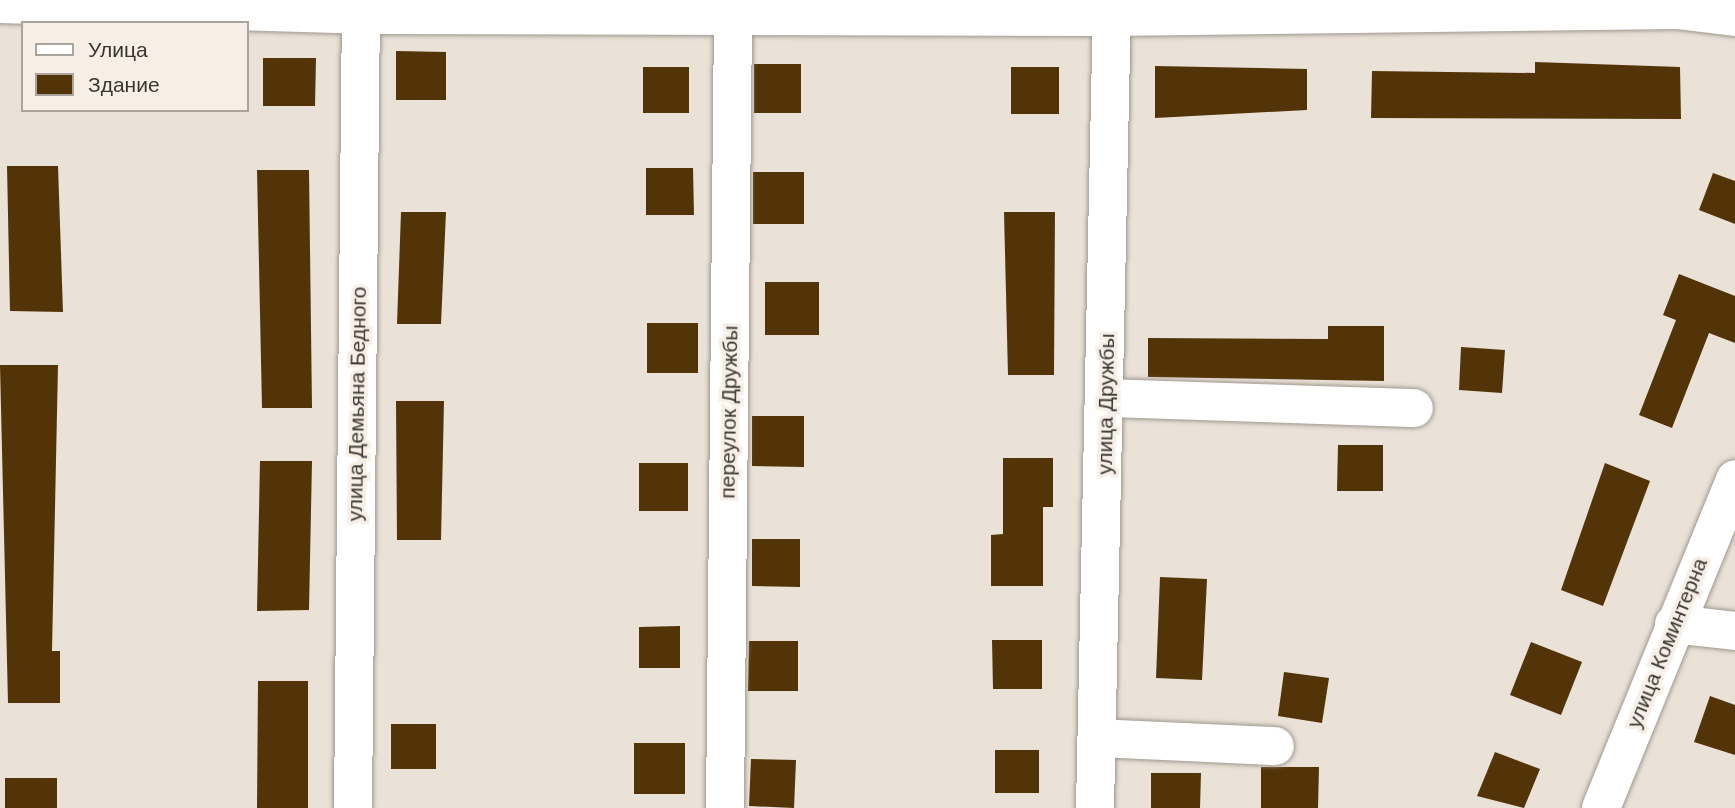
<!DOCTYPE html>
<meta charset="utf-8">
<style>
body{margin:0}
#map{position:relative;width:1735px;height:808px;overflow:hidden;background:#eae1d7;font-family:Helvetica,sans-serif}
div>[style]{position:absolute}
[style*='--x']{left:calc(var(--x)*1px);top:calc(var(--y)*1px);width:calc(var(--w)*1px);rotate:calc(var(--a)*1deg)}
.building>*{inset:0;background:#533409}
.roads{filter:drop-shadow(0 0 2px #a0988f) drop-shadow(0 0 2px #a0988f)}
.minor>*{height:38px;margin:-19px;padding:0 19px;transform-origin:19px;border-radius:19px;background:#fff}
span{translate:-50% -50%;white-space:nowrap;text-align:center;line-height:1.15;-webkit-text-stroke:7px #f7eee5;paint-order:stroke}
.street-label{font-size:21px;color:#393632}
.legend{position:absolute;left:21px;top:21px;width:228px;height:91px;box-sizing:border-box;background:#f7eee5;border:2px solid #aba49d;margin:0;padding:9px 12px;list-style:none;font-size:21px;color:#393632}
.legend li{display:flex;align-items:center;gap:14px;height:35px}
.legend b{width:35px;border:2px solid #aba49d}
</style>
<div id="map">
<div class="building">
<div style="clip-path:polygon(396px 51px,446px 52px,446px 100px,396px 100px)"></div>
<div style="clip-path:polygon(263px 58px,316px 58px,315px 106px,263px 106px)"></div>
<div style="clip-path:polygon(1535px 62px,1680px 67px,1681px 119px,1371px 118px,1372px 71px,1535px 73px)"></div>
<div style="clip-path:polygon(754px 64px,801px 64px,801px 113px,754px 113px)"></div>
<div style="clip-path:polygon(1155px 66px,1307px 69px,1307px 110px,1155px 118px)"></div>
<div style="clip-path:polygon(643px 67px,689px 67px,689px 113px,643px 113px)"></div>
<div style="clip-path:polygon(1011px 67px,1059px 67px,1059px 114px,1011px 114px)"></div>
<div style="clip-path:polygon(7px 166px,58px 166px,63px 312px,10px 311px)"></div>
<div style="clip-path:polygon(646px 168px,693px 168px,694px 215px,646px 215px)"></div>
<div style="clip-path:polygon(257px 170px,309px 170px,312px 408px,262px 408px)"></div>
<div style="clip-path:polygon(753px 172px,804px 172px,804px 224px,753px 224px)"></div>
<div style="clip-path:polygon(1713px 173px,1735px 181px,1735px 224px,1699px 210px)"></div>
<div style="clip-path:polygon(401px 212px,446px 212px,441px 324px,397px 324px)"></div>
<div style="clip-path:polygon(1004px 212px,1055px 212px,1054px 375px,1008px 375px)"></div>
<div style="clip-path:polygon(1679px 274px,1735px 296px,1735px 343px,1709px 333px,1672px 428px,1639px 415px,1676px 320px,1663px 315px)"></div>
<div style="clip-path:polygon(765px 282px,819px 282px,819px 335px,765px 335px)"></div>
<div style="clip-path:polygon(647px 323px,698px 323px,698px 373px,647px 373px)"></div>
<div style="clip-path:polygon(1328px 326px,1384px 326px,1384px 381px,1148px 377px,1148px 338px,1328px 339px)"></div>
<div style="clip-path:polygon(1461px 347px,1505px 350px,1502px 393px,1459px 390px)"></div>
<div style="clip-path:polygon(0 365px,58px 365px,52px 651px,60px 651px,60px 703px,8px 703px)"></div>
<div style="clip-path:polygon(396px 401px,444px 401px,441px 540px,397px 540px)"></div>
<div style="clip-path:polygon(752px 416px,804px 416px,804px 467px,752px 466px)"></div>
<div style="clip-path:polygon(1338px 445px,1383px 445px,1383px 491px,1337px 491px)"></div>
<div style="clip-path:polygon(1003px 458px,1053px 458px,1053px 507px,1043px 507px,1043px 586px,991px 586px,991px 535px,1003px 534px)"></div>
<div style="clip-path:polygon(260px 461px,312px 461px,309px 610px,257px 611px)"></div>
<div style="clip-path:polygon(639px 463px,688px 463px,688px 511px,639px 511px)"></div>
<div style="clip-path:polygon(1605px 463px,1650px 481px,1603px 606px,1561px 590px)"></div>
<div style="clip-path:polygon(752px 539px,800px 539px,800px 587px,752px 586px)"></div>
<div style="clip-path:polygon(1160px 577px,1207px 579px,1202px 680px,1156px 678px)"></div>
<div style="clip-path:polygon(680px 626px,680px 668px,639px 668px,639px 627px)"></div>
<div style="clip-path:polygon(992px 640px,1042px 640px,1042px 689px,993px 689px)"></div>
<div style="clip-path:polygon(749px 641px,798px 641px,798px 691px,748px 691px)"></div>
<div style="clip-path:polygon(1531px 642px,1582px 662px,1561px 715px,1510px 695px)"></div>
<div style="clip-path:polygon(1284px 672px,1329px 678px,1322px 723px,1278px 716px)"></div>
<div style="clip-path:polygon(258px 681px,308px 681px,308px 808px,257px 808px)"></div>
<div style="clip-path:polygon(1710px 696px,1735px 705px,1735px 755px,1694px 742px)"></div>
<div style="clip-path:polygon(391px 724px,436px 724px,436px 769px,391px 769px)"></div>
<div style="clip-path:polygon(634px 743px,685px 743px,685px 794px,634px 794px)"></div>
<div style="clip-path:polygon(995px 750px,1039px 750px,1039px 793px,995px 793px)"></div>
<div style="clip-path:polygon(1495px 752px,1540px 769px,1524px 808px,1477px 796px)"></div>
<div style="clip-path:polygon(751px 759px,796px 760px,794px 808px,749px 806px)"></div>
<div style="clip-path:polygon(1261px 767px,1319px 767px,1318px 808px,1261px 808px)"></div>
<div style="clip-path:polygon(1151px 773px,1201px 773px,1200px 808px,1151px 808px)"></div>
<div style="clip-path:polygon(5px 778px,57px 778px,57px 808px,5px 808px)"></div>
</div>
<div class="roads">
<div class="minor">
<div style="--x:0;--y:4;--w:361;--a:1.7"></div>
<div style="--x:361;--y:15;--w:751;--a:0.15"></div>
<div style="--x:1112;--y:17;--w:565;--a:-0.71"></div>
<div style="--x:1677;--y:10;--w:58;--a:6.9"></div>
<div style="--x:1107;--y:398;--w:307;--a:1.9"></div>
<div style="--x:1674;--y:624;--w:61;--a:6.5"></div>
<div style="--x:1097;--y:738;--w:178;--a:2.6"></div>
<div style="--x:353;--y:808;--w:808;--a:-89.43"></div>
<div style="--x:725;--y:808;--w:791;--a:-89.42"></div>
<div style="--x:1095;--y:808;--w:808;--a:-88.79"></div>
<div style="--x:1601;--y:808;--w:355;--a:-67.8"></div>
</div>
</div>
<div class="street-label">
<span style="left:357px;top:404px;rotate:-89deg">улица Демьяна Бедного</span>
<span style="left:1106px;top:404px;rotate:-89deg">улица Дружбы</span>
<span style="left:729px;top:412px;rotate:-89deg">переулок Дружбы</span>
<span style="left:1667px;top:643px;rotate:-68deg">улица Коминтерна</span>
</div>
<ul class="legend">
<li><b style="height:9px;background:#fff"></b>Улица</li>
<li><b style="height:19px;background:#533409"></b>Здание</li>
</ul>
</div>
